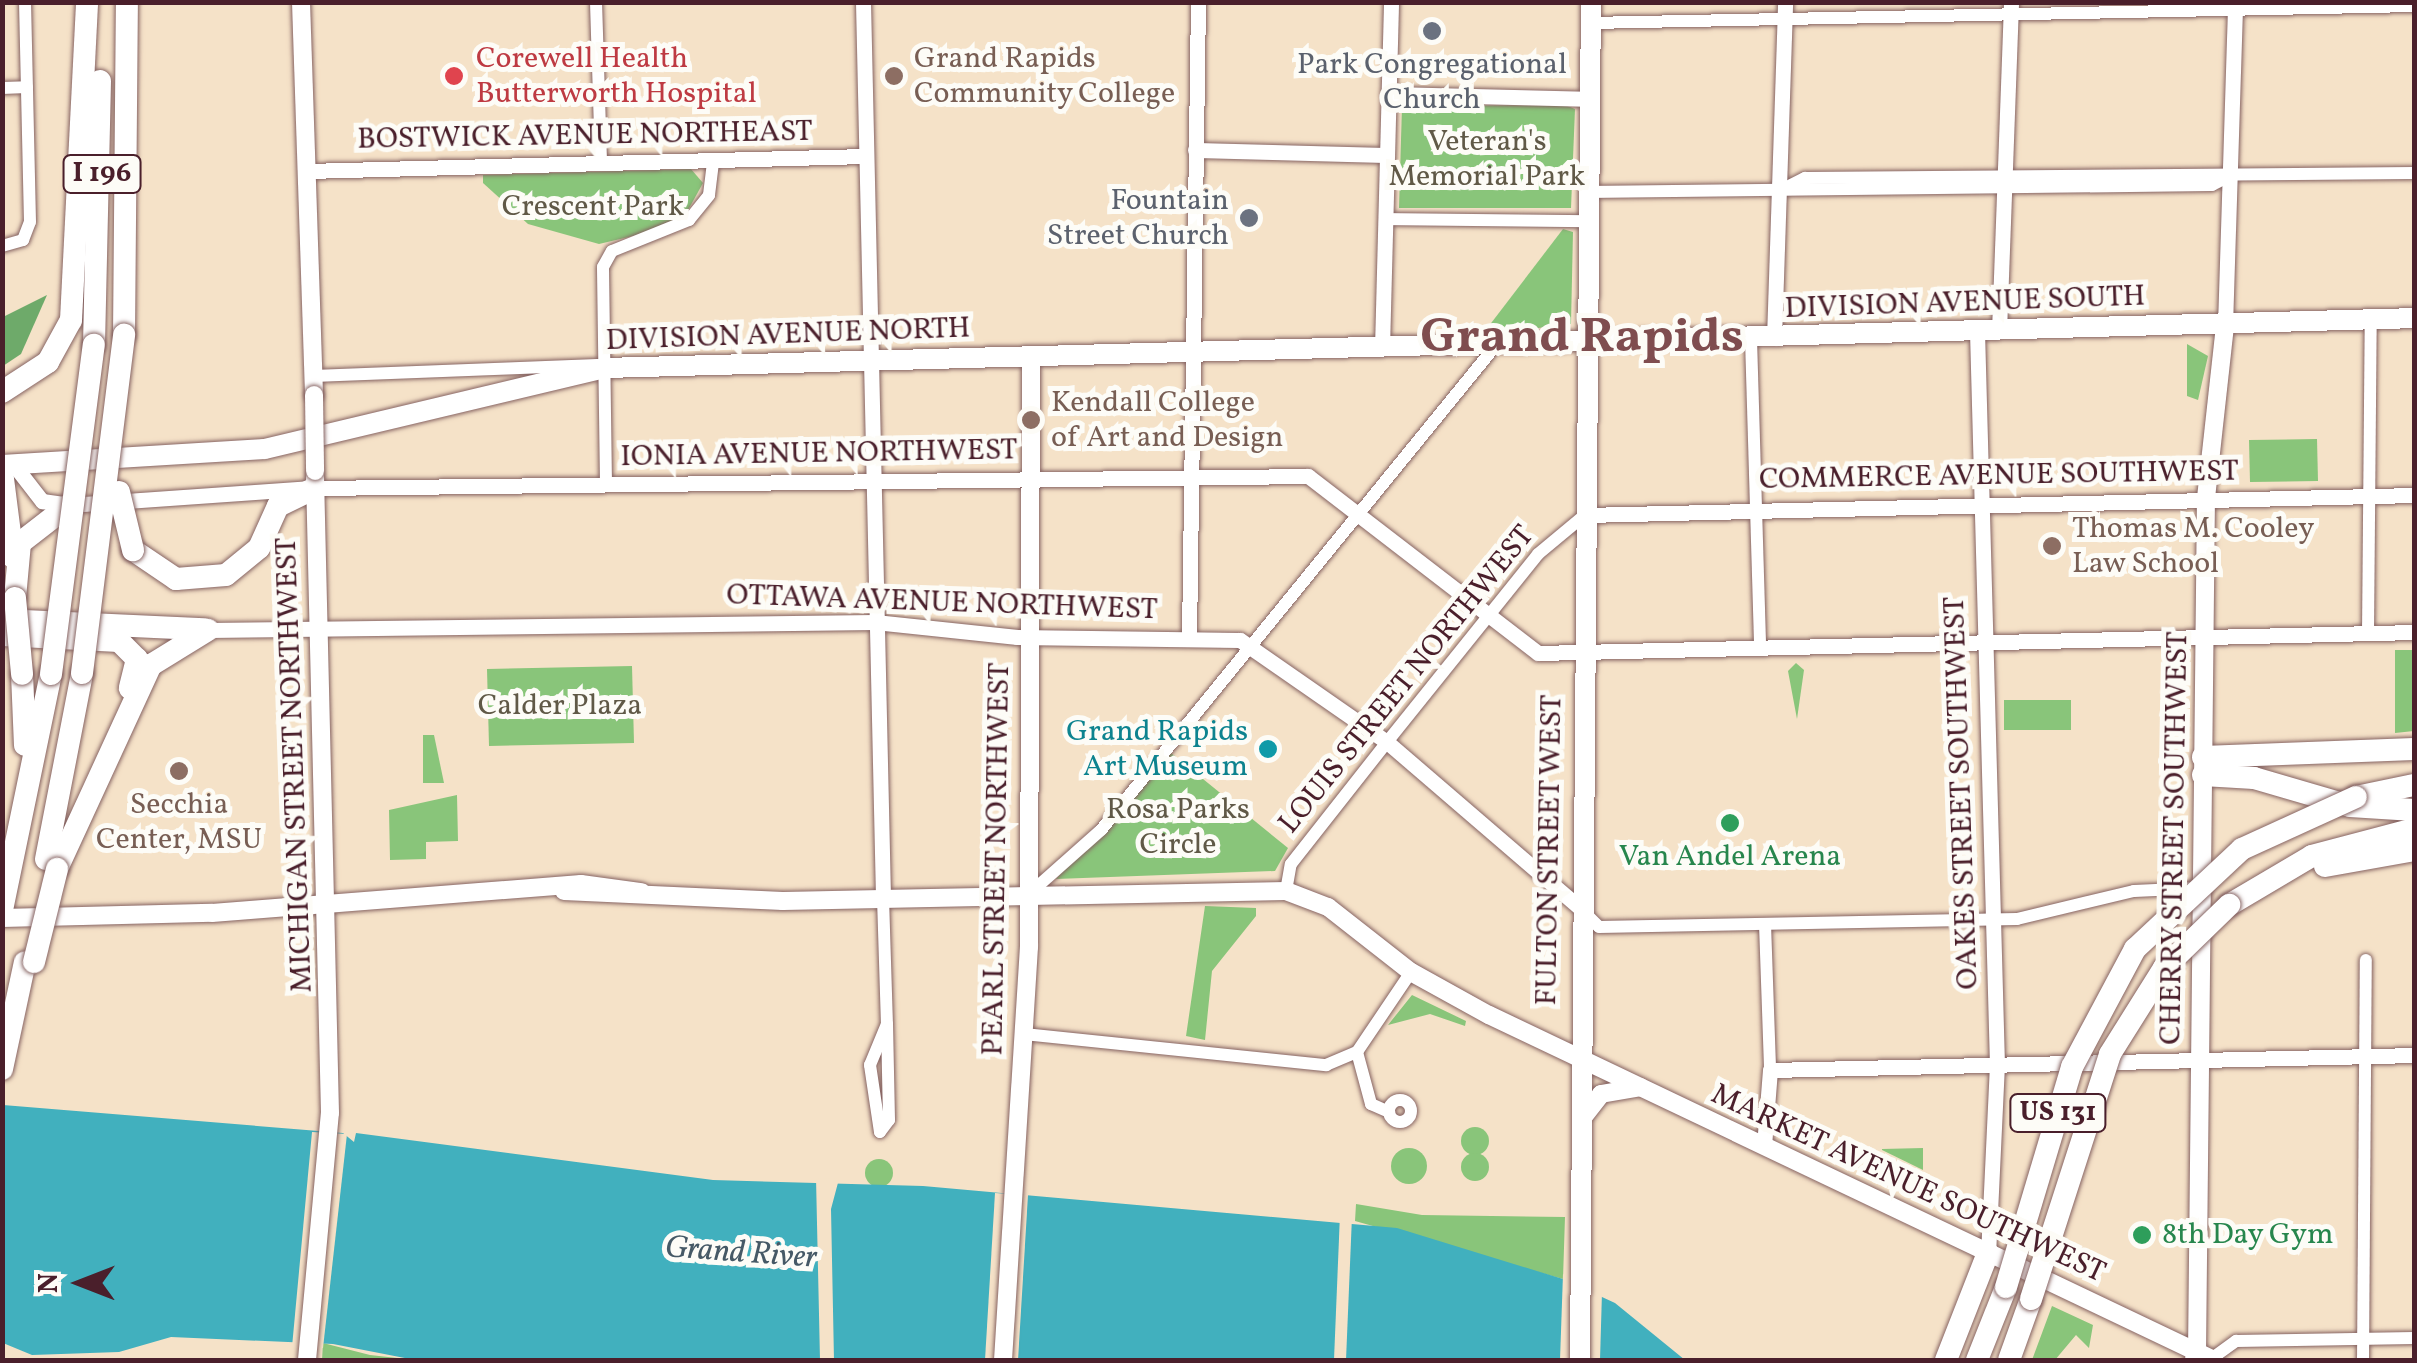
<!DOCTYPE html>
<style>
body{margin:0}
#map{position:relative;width:2417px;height:1363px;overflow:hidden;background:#f5e2c8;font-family:Vollkorn,serif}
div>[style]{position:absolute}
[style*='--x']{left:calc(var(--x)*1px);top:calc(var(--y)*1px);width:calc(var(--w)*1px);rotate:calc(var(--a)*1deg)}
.green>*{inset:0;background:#89c57a}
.round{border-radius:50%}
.forest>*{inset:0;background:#6eaa6a}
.water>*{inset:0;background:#41b0be}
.pier>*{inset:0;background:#f5e2c8}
.roads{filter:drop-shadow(0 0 2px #866362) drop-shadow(0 0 2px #866362)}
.minor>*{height:12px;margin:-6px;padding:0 6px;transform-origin:6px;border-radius:6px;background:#fff}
.minor>.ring{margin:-6px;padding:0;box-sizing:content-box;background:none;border:12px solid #fff;border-radius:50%}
.tertiary>*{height:15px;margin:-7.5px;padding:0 7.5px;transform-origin:7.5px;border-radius:7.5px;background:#fff}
.secondary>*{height:18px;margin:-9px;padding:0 9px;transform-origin:9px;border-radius:9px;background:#fff}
.primary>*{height:20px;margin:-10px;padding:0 10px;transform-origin:10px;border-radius:10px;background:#fff}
.motorway>*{height:22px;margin:-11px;padding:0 11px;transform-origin:11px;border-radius:11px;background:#fff}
.bridges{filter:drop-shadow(0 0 2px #866362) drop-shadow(0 0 2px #866362)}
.secondary-bridge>*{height:18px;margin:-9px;padding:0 9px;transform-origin:9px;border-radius:9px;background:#fff}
.motorway-bridge>*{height:22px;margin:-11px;padding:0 11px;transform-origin:11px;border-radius:11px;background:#fff}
.dots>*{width:28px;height:28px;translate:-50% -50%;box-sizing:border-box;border:5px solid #fdfcf7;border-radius:50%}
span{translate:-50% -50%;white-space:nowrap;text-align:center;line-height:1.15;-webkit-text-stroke:10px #fdfcf7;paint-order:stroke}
.shield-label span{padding:2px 8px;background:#fdfcf7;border:2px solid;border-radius:8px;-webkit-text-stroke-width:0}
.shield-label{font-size:28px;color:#4a1f2b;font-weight:700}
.health-label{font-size:30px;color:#be3a42}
.left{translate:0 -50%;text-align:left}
.education-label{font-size:30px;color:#785e54}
.worship-label{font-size:30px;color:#5b616d}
.right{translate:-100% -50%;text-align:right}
.street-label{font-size:30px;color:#4a1f2b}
.park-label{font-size:30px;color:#605947}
.culture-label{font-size:30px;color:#0d838f}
.leisure-label{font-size:30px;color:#27864d}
.water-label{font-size:32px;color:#465966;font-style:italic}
.town-label{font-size:50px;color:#7f4d4f;font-weight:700}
.frame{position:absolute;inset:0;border:5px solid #4a1f2b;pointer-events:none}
.north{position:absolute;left:30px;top:1233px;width:100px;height:100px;-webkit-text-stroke:8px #fdfcf7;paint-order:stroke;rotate:270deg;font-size:28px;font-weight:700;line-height:40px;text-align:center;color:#4a1f2b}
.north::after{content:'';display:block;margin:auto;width:35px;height:45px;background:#4a1f2b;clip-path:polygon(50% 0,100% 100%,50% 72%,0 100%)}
</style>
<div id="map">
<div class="green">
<div style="clip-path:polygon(1565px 105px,1575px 109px,1571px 208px,1399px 208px,1402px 106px)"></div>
<div style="clip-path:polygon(691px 169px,703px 183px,687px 212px,667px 228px,599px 244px,528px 224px,483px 183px,483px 175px)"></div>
<div style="clip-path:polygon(1563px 229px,1573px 232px,1571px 324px,1482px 335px)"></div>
<div style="clip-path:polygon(2187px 344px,2208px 356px,2198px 400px,2187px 396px)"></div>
<div style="clip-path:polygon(2317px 439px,2318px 481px,2250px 482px,2249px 440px)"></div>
<div style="clip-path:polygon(2395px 650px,2414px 650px,2414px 731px,2395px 733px)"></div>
<div style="clip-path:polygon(1796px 663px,1804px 670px,1797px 719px,1788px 671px)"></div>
<div style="clip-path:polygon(632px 666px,634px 743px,489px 746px,487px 669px)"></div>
<div style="clip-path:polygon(2004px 700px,2071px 700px,2071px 730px,2004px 730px)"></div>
<div style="clip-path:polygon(423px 735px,434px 735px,444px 783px,423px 783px)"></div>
<div style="clip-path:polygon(1171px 753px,1288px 848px,1275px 871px,1056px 879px)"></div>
<div style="clip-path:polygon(457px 795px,458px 841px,426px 842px,426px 859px,390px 860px,389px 810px)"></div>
<div style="clip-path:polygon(1205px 906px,1256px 908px,1256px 916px,1212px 971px,1205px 1040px,1186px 1036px)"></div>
<div style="clip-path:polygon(1412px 995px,1466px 1021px,1465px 1026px,1430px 1014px,1388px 1025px)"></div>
<div class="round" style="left:1461px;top:1127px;width:28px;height:28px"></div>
<div class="round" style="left:1391px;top:1148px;width:36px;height:36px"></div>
<div style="clip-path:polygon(1923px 1148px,1923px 1170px,1882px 1150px,1882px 1149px)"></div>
<div class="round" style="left:1461px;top:1153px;width:28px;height:28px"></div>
<div class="round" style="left:865px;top:1159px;width:28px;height:28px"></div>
<div style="clip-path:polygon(1356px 1204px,1422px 1215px,1565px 1217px,1563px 1279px,1355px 1221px)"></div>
<div style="clip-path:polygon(2052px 1306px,2093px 1325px,2089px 1348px,2076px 1335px,2055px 1360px,2032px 1360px)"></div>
<div style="clip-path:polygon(323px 1343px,370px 1355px,415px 1360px,322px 1360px)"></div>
</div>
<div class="forest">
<div style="clip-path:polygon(47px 295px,21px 354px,3px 366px,3px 317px)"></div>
</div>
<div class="water">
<div style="clip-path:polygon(3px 1105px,343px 1133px,354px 1142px,356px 1133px,713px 1180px,923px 1186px,1397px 1228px,1563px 1279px,1615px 1303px,1685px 1360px,415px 1360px,333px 1344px,171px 1337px,119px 1352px,32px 1355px,3px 1343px)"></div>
</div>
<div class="pier">
<div style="clip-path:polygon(312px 1132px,347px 1134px,323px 1348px,292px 1347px)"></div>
<div style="clip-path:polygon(816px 1178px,839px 1179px,831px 1209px,834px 1360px,820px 1360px)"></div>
<div style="clip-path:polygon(995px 1193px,1028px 1195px,1018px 1360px,985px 1360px)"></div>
<div style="clip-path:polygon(1340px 1214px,1352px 1216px,1346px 1360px,1334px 1360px)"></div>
<div style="clip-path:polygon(1563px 1274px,1602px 1292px,1600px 1360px,1560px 1360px)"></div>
</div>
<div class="roads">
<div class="minor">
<div style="--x:596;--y:2;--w:161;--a:88.2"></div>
<div style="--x:1590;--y:23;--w:824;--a:-1.18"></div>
<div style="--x:2;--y:88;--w:25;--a:-2"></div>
<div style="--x:1781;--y:190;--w:27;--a:-27"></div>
<div style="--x:1805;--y:178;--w:609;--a:-0.47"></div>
<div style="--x:1586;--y:192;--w:626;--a:-0.64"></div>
<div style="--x:2212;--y:185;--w:20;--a:-27"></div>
<div style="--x:1385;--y:219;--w:200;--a:0.6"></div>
<div style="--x:2;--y:246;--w:22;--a:-16"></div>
<div style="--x:23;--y:240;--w:19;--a:-69"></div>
<div style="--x:30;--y:222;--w:220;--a:-91.3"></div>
<div style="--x:1751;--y:339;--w:308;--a:88.3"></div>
<div style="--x:313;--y:376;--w:285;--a:-2.2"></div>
<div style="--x:606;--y:484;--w:217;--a:-90.8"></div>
<div style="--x:603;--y:267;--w:18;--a:-61"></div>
<div style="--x:612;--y:251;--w:83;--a:-21.9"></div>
<div style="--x:689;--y:220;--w:32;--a:-51"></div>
<div style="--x:709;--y:195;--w:34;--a:-83"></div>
<div style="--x:2368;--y:633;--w:314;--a:-89.5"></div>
<div style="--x:1286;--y:891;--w:27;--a:-80"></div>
<div style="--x:1291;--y:864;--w:155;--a:-51.8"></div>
<div style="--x:1387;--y:742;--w:241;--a:-51.2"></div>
<div style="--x:1538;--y:554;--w:61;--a:-39.7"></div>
<div style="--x:1030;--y:893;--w:95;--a:-41.6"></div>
<div style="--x:1101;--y:830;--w:627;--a:-50.83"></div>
<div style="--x:883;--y:898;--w:126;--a:88.2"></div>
<div style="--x:887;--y:1024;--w:96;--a:88.8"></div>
<div style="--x:889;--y:1120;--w:15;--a:127"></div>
<div style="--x:880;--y:1132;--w:68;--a:-98.5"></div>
<div style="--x:870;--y:1065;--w:44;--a:-67.5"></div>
<div style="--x:1584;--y:912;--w:21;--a:45"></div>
<div style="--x:1599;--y:927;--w:418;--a:-1.1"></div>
<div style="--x:2017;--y:919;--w:120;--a:-13.5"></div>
<div style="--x:2134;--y:891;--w:65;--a:-2.6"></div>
<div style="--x:1765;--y:924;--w:146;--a:88"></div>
<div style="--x:1024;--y:1034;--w:304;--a:5.9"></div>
<div style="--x:1326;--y:1065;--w:34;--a:-23"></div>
<div style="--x:1357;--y:1052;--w:97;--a:-56"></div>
<div style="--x:1357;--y:1052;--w:54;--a:74.9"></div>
<div style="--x:1371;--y:1104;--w:20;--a:24"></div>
<div class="ring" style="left:1389px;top:1100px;width:10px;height:10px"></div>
<div style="--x:2211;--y:1359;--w:31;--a:-36"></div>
<div style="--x:2236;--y:1341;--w:178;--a:-1"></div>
<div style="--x:2363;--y:1360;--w:400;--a:-89.6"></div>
</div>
<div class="tertiary">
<div style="--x:863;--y:2;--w:896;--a:88.72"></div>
<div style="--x:1388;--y:94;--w:200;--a:1.4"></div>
<div style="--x:1195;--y:150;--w:192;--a:1.5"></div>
<div style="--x:307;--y:171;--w:558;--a:-1.54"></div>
<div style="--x:2225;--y:326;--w:324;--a:-88.2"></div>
<div style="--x:1977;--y:331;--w:733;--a:88.44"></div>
<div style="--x:1997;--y:1064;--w:189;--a:92.7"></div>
<div style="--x:1999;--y:331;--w:329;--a:-87.9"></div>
<div style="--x:1774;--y:338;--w:336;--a:-88.1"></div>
<div style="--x:1382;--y:348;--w:346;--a:-88.5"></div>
<div style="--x:14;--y:465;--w:46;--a:52.1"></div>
<div style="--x:42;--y:501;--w:27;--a:8"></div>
<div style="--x:69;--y:505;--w:247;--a:-4"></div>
<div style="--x:315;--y:488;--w:993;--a:-0.69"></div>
<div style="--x:1308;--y:476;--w:290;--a:37.6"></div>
<div style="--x:1538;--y:653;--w:876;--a:-1.37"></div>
<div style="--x:1585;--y:515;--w:829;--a:-1.38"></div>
<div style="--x:208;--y:630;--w:667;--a:-0.69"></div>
<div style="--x:875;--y:622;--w:143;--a:6"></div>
<div style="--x:1017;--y:637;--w:223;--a:0.8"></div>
<div style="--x:1240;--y:640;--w:179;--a:34.8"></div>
<div style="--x:1387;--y:742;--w:253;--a:40.7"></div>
<div style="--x:1189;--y:637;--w:635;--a:-89.19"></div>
<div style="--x:1764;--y:1146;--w:76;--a:-85.5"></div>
<div style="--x:1770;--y:1070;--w:644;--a:-1.33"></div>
</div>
<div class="secondary">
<div style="--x:301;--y:2;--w:393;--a:88.1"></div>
<div style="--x:564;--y:891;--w:219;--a:2.6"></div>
<div style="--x:783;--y:901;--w:503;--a:-1.14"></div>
<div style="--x:1286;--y:891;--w:45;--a:20.9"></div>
<div style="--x:1328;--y:907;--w:105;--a:38.1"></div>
<div style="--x:1411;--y:972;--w:89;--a:28.9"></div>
<div style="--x:1489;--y:1015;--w:803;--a:25.45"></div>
<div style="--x:2;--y:918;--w:210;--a:-1.4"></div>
<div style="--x:212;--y:913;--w:370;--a:-4.5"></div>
<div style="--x:581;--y:884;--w:61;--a:7.6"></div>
<div style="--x:1581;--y:1120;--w:33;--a:-52"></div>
<div style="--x:1601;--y:1094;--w:40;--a:-10"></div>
<div style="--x:2197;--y:1354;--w:856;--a:-89.4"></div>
<div style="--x:2206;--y:498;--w:173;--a:-83.7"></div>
<div style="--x:307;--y:1360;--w:248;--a:-84.7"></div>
<div style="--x:330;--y:1113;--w:636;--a:-91.35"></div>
<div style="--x:1003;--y:1360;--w:414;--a:-86.4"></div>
<div style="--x:1029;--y:947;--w:589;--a:-89.81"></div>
</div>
<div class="primary">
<div style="--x:2;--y:465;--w:263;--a:-3.5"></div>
<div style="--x:265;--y:449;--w:350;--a:-13.4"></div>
<div style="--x:605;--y:368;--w:1810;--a:-1.58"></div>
<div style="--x:1580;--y:1360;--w:1358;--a:-89.54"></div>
</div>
<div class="motorway">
<div style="--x:124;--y:335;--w:333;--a:-89.5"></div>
<div style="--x:94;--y:345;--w:264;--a:-88.7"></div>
<div style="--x:2;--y:392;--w:55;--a:-33.1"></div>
<div style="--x:48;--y:362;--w:48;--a:-61.3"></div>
<div style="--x:71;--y:320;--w:318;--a:-87.1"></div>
<div style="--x:2;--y:471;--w:87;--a:82.7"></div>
<div style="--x:133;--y:550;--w:52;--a:34"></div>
<div style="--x:176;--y:579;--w:50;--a:-4.6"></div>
<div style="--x:226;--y:575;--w:43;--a:-39.3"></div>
<div style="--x:259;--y:548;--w:46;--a:-65.7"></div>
<div style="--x:278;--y:506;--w:41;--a:-25.9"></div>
<div style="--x:15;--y:598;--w:55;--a:-84.8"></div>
<div style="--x:20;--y:543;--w:62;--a:-37.8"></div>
<div style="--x:2;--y:620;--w:202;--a:2.6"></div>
<div style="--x:2;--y:635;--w:117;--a:2.9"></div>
<div style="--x:119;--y:641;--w:25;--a:45"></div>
<div style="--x:137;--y:659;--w:30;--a:104"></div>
<div style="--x:22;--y:674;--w:71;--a:87.6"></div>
<div style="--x:2203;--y:757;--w:211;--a:-2.2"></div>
<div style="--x:2203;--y:775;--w:51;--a:3.4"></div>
<div style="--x:2254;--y:778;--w:100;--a:16.3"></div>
<div style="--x:2350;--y:806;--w:64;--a:3.6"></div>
<div style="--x:2356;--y:797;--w:59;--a:-11.7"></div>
<div style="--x:46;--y:859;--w:189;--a:-79"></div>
<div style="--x:2325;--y:866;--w:90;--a:-10.2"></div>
<div style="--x:57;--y:869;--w:225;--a:-65.3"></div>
<div style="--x:151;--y:665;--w:67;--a:-31.6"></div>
<div style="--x:2229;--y:905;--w:96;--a:-30.6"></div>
<div style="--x:2312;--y:856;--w:106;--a:-14.8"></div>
<div style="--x:2;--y:910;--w:241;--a:-78.3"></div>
<div style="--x:2;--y:1069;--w:109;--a:-77.9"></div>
<div style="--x:1946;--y:1360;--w:115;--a:-68.6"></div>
<div style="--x:1977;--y:1360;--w:79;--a:-68.3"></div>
<div style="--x:2009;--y:1360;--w:65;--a:-70.2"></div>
<div style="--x:2196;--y:1360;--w:6;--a:-81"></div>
</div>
</div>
<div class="bridges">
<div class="secondary-bridge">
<div style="--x:314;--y:395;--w:76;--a:89.2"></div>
</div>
<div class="motorway-bridge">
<div style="--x:119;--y:492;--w:60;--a:76.4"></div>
<div style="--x:15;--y:598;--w:76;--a:84.7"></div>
<div style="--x:82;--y:673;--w:341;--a:-82.9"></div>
<div style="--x:51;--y:674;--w:332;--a:-82.6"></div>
<div style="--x:34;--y:962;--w:96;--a:-76.1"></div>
<div style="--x:2006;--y:1287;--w:230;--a:-73.3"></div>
<div style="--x:2072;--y:1067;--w:134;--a:-61.9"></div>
<div style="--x:2135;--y:949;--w:146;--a:-43.1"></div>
<div style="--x:2242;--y:849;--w:125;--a:-24.5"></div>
<div style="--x:2031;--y:1299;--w:257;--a:-72.1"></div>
<div style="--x:2110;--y:1054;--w:102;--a:-57.9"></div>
<div style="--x:2164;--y:968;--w:91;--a:-44.1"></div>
</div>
</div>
<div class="dots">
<div style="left:1432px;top:31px;background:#6b7280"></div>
<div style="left:454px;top:76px;background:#e0444e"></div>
<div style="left:894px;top:76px;background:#8d6e63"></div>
<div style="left:1249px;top:218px;background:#6b7280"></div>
<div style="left:1031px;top:420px;background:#8d6e63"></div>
<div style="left:2052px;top:546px;background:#8d6e63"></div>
<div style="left:1268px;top:749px;background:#0f9aa8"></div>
<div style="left:179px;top:771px;background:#8d6e63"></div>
<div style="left:1730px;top:823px;background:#2e9e5b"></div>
<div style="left:2142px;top:1235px;background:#2e9e5b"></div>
</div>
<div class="shield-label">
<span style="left:102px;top:174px">I 196</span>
<span style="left:2058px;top:1113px">US 131</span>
</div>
<div class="health-label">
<span class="left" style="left:476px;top:76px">Corewell Health<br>Butterworth Hospital</span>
</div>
<div class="education-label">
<span class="left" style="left:914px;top:76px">Grand Rapids<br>Community College</span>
<span class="left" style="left:1051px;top:420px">Kendall College<br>of Art and Design</span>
<span class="left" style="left:2072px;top:546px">Thomas M. Cooley<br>Law School</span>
<span style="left:179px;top:822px">Secchia<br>Center, MSU</span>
</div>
<div class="worship-label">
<span style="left:1432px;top:82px">Park Congregational<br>Church</span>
<span class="right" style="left:1229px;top:218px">Fountain<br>Street Church</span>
</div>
<div class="street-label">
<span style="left:585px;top:136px;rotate:-1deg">BOSTWICK AVENUE NORTHEAST</span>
<span style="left:1965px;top:303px;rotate:-2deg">DIVISION AVENUE SOUTH</span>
<span style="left:788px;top:335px;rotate:-2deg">DIVISION AVENUE NORTH</span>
<span style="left:819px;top:454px;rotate:-1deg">IONIA AVENUE NORTHWEST</span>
<span style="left:1999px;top:476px;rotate:-1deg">COMMERCE AVENUE SOUTHWEST</span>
<span style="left:942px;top:603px;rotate:2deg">OTTAWA AVENUE NORTHWEST</span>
<span style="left:1407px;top:680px;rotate:-51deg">LOUIS STREET NORTHWEST</span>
<span style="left:295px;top:765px;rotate:-92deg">MICHIGAN STREET NORTHWEST</span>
<span style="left:1962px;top:793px;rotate:-92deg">OAKES STREET SOUTHWEST</span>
<span style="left:2175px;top:838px;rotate:-89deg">CHERRY STREET SOUTHWEST</span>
<span style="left:1550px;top:850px;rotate:-89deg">FULTON STREET WEST</span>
<span style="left:997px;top:859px;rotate:-89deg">PEARL STREET NORTHWEST</span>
<span style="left:1908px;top:1184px;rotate:25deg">MARKET AVENUE SOUTHWEST</span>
</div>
<div class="park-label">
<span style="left:1487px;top:159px">Veteran's<br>Memorial Park</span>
<span style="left:593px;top:207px">Crescent Park</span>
<span style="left:560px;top:706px">Calder Plaza</span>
<span style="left:1178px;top:827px">Rosa Parks<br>Circle</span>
</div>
<div class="culture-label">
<span class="right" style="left:1248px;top:749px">Grand Rapids<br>Art Museum</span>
</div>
<div class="leisure-label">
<span style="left:1730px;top:857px">Van Andel Arena</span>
<span class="left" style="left:2162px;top:1235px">8th Day Gym</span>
</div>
<div class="water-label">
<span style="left:741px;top:1254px;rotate:4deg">Grand River</span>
</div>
<div class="town-label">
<span style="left:1582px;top:339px">Grand Rapids</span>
</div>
<div class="frame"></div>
<div class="north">N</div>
</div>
